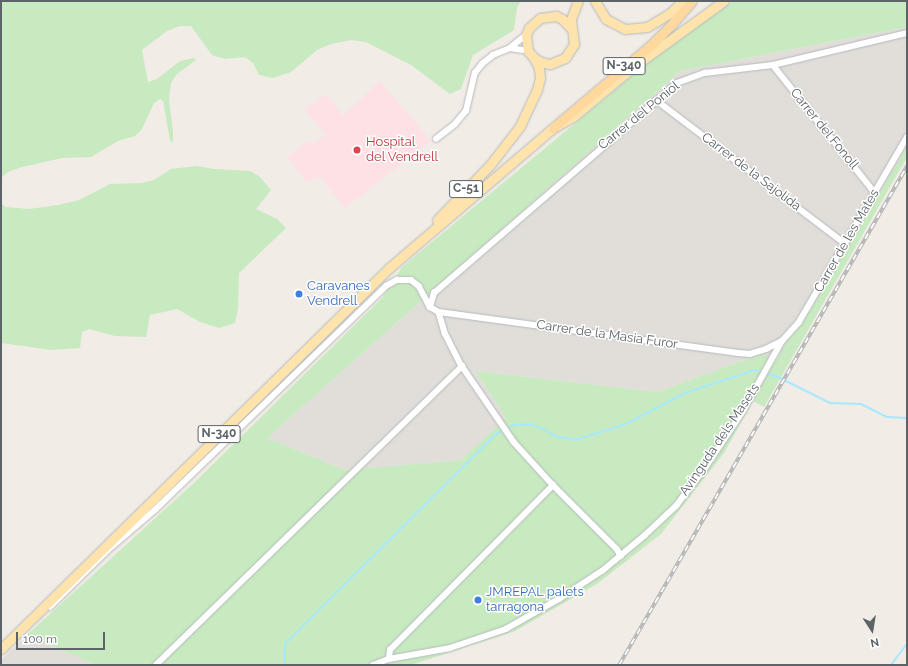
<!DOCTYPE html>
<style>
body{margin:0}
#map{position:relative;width:908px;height:666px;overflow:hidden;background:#f1ece5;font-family:Raleway,sans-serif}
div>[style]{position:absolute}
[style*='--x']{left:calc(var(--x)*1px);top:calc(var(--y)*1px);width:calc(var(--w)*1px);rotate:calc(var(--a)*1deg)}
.industrial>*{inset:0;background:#e1deda}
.medical>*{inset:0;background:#fee1e4}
.green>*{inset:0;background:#c8eac0}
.stream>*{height:2px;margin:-1px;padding:0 1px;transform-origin:1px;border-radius:1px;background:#a7e8ff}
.roads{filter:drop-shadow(0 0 1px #b6babd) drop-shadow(0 0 1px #b6babd)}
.minor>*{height:5.5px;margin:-2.75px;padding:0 2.75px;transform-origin:2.75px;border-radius:2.75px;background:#fff}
.primary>*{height:9px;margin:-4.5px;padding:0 4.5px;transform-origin:4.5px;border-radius:4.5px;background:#ffe3ac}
.trunk>*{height:9px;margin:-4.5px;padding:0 4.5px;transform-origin:4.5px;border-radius:4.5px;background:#ffd89d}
.rail>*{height:3.5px;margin-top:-1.75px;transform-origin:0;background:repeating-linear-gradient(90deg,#fff 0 6px,#b4b5b6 0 12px);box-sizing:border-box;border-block:1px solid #b4b5b6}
.dots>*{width:11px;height:11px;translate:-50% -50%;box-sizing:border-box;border:2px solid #fff;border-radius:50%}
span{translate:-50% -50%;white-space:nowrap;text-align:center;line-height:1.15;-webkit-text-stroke:3px #fff;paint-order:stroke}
.shield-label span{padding:1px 3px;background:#fff;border:1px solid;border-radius:3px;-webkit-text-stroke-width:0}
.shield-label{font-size:12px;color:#5d6367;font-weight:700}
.street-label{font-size:13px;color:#5d6367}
.health-label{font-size:13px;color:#be3a42}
.left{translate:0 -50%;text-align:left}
.shop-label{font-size:13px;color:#366cbe}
.frame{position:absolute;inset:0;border:2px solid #5d6367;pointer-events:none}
.north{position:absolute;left:852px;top:610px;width:40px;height:40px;-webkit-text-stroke:3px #fff;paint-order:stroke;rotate:168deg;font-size:11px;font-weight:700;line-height:16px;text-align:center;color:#5d6367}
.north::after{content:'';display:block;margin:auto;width:14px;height:18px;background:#5d6367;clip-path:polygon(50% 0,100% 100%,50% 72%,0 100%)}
.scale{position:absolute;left:16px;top:632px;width:89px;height:18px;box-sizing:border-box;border:2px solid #5d6367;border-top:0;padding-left:5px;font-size:12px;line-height:14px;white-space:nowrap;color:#5d6367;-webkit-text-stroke:3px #fff;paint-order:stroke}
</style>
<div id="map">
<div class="industrial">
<div style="clip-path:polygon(907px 27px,907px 147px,804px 321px,784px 346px,774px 362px,765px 354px,730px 365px,658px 392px,475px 371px,506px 418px,461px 460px,345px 470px,267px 438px,680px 71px)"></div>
<div style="clip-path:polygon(27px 635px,96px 665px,1px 665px,1px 660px)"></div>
</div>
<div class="medical">
<div style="clip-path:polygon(380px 81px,431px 141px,345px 208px,320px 177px,307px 182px,287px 157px,307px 141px,313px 144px,326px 134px,304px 110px,326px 94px,343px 116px)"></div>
</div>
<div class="green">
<div style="clip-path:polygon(1px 1px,521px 1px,517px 7px,514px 30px,473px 55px,461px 89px,450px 94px,411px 65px,366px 42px,351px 40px,331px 44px,317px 50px,291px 72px,273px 78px,259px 75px,253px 63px,245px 57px,225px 59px,212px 55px,191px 26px,180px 26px,167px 31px,142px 50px,148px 82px,157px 79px,180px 61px,194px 58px,196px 60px,177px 74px,171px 83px,169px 100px,173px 132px,173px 143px,170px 140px,163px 101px,160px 99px,154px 103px,142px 129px,135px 136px,118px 141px,91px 157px,62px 158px,22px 167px,8px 172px,1px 178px)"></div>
<div style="clip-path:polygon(733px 1px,907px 1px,907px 27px,680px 71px,267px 438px,345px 470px,461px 460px,506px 418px,475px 371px,658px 392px,730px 365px,765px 354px,775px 362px,784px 346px,804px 321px,907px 147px,907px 157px,764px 407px,753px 401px,724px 453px,661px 534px,597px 584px,515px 631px,411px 665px,96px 665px,27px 635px,195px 482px,382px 298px,402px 267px,651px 60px)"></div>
<div style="clip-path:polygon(196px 166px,214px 169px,250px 171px,259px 176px,271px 190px,256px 209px,277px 219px,286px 228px,239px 273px,238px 309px,235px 323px,219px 328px,200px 322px,177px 309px,150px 315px,146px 337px,115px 336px,89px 329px,82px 332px,80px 348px,52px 350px,1px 343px,1px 203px,6px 207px,29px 209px,58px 205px,79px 200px,110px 184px,142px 183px,154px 180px,171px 169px)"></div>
</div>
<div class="stream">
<div style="--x:285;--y:665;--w:21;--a:-90"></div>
<div style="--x:285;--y:644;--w:298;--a:-44.9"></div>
<div style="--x:496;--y:434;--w:20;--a:-27"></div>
<div style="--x:514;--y:425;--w:14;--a:-4"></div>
<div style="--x:528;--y:424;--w:11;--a:15"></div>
<div style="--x:539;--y:427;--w:18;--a:29"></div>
<div style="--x:555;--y:436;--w:20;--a:11"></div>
<div style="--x:575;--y:440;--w:53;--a:-17.4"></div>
<div style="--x:626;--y:424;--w:67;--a:-27.7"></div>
<div style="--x:685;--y:393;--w:74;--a:-18.2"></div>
<div style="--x:755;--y:370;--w:24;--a:17"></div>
<div style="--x:778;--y:377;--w:58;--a:26.6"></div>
<div style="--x:830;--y:403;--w:31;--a:2"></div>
<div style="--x:861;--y:404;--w:28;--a:27"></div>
<div style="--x:886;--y:417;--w:21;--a:3"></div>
<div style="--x:891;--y:665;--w:26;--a:-53"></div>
</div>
<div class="roads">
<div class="minor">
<div style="--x:510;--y:48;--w:18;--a:9"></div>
<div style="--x:773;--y:65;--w:164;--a:51.4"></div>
<div style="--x:656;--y:100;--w:238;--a:37.2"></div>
<div style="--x:436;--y:139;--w:24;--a:-38"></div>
<div style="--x:455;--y:124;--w:17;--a:-50"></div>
<div style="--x:466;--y:111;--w:39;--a:-77"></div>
<div style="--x:475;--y:73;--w:11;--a:-52"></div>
<div style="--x:482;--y:64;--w:14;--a:-39"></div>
<div style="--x:493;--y:55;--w:18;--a:-22"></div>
<div style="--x:510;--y:48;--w:21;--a:-39"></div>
<div style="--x:430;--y:307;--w:15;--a:-74"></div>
<div style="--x:434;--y:293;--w:321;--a:-40.8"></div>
<div style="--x:677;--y:83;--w:30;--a:-20"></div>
<div style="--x:705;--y:73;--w:68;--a:-6.7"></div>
<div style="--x:773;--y:65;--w:138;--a:-13.4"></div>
<div style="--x:430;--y:307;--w:10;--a:29"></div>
<div style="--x:439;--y:312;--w:302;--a:7.8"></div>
<div style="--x:738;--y:353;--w:12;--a:5"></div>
<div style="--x:750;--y:354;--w:17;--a:-17"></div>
<div style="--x:766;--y:349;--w:18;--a:-27"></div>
<div style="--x:439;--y:312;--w:22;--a:74"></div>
<div style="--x:445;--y:333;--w:37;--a:63"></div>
<div style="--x:462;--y:366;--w:92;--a:55.6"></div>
<div style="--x:514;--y:442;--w:58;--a:47.8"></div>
<div style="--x:553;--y:485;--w:91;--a:45"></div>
<div style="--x:617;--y:549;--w:8;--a:60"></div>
<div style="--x:50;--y:607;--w:81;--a:-44.5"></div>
<div style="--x:108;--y:550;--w:63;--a:-40.5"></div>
<div style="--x:156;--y:509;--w:320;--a:-44.1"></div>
<div style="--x:386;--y:286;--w:13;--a:-29"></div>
<div style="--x:397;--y:280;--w:14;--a:0"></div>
<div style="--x:411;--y:280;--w:10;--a:37"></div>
<div style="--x:419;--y:286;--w:24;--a:62"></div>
<div style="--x:389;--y:659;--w:9;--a:-84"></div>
<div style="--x:390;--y:650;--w:232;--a:-45.3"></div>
<div style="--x:156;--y:665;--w:428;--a:-44.3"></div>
<div style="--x:373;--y:665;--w:17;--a:-21"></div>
<div style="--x:389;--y:659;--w:62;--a:-10.2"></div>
<div style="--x:450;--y:648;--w:59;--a:-18.7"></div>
<div style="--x:506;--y:629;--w:61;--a:-29.5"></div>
<div style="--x:559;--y:599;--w:51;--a:-33.1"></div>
<div style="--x:602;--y:571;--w:55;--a:-39.8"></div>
<div style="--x:644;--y:536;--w:44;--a:-43.2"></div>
<div style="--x:676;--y:506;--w:48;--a:-52.7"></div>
<div style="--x:705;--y:468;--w:69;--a:-56.3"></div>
<div style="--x:743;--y:411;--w:80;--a:-60.9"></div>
<div style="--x:782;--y:341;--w:25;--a:-48"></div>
<div style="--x:799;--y:322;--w:214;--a:-59.7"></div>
</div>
<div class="primary">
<div style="--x:595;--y:1;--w:21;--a:59"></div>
<div style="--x:606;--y:19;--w:21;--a:28"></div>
<div style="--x:625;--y:29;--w:22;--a:-5"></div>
<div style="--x:647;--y:27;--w:26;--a:-31"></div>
<div style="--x:669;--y:14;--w:19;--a:-43"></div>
<div style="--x:571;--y:28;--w:13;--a:-135"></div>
<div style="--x:562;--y:19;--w:7;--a:-153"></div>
<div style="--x:556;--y:16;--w:16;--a:173"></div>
<div style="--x:540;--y:18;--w:15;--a:138"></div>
<div style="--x:529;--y:28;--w:8;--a:113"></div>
<div style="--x:526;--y:35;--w:16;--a:83"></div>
<div style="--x:528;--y:51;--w:9;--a:49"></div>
<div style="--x:534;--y:58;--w:8;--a:30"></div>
<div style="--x:541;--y:62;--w:9;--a:13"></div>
<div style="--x:550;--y:64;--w:16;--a:-22"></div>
<div style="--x:565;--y:58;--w:17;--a:-57"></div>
<div style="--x:574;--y:44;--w:25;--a:-97"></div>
<div style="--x:571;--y:19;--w:19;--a:-69"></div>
<div style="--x:437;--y:220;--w:76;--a:-46.1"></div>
<div style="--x:490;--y:165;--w:49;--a:-52.4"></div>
<div style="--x:520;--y:126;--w:40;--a:-65"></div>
<div style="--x:537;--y:90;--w:12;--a:-76"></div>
<div style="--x:540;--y:78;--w:10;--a:-96"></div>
<div style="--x:539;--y:68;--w:11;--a:-117"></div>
<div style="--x:1;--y:649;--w:544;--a:-44.48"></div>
<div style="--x:389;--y:268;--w:216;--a:-40.5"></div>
<div style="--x:553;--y:128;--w:24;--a:-30"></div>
<div style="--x:574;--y:116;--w:77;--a:-39.7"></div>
<div style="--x:633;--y:67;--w:112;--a:-36"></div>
</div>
<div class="trunk">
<div style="--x:553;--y:128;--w:130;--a:-40.3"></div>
<div style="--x:652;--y:44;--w:28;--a:-45"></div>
<div style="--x:672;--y:24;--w:30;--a:-49"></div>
</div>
</div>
<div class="rail">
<div style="--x:619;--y:665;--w:576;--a:-60.01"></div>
</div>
<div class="dots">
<div style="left:357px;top:150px;background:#e0444e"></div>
<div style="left:299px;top:294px;background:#3f7fe0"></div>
<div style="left:478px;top:600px;background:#3f7fe0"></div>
</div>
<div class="shield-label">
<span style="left:624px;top:66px">N-340</span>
<span style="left:466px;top:189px">C-51</span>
<span style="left:219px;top:434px">N-340</span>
</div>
<div class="street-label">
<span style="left:639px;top:116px;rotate:-39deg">Carrer del Poniol</span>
<span style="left:824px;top:129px;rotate:51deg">Carrer del Fonoll</span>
<span style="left:751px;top:172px;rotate:37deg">Carrer de la Sajolida</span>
<span style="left:847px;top:241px;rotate:-60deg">Carrer de les Mates</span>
<span style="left:607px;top:335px;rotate:8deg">Carrer de la Masia Furor</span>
<span style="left:720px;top:440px;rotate:-56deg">Avinguda dels Masets</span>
</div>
<div class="health-label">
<span class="left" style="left:366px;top:150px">Hospital<br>del Vendrell</span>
</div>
<div class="shop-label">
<span class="left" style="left:307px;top:294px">Caravanes<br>Vendrell</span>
<span class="left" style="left:486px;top:600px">JMREPAL palets<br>tarragona</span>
</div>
<div class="frame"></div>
<div class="north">N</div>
<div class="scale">100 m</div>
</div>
